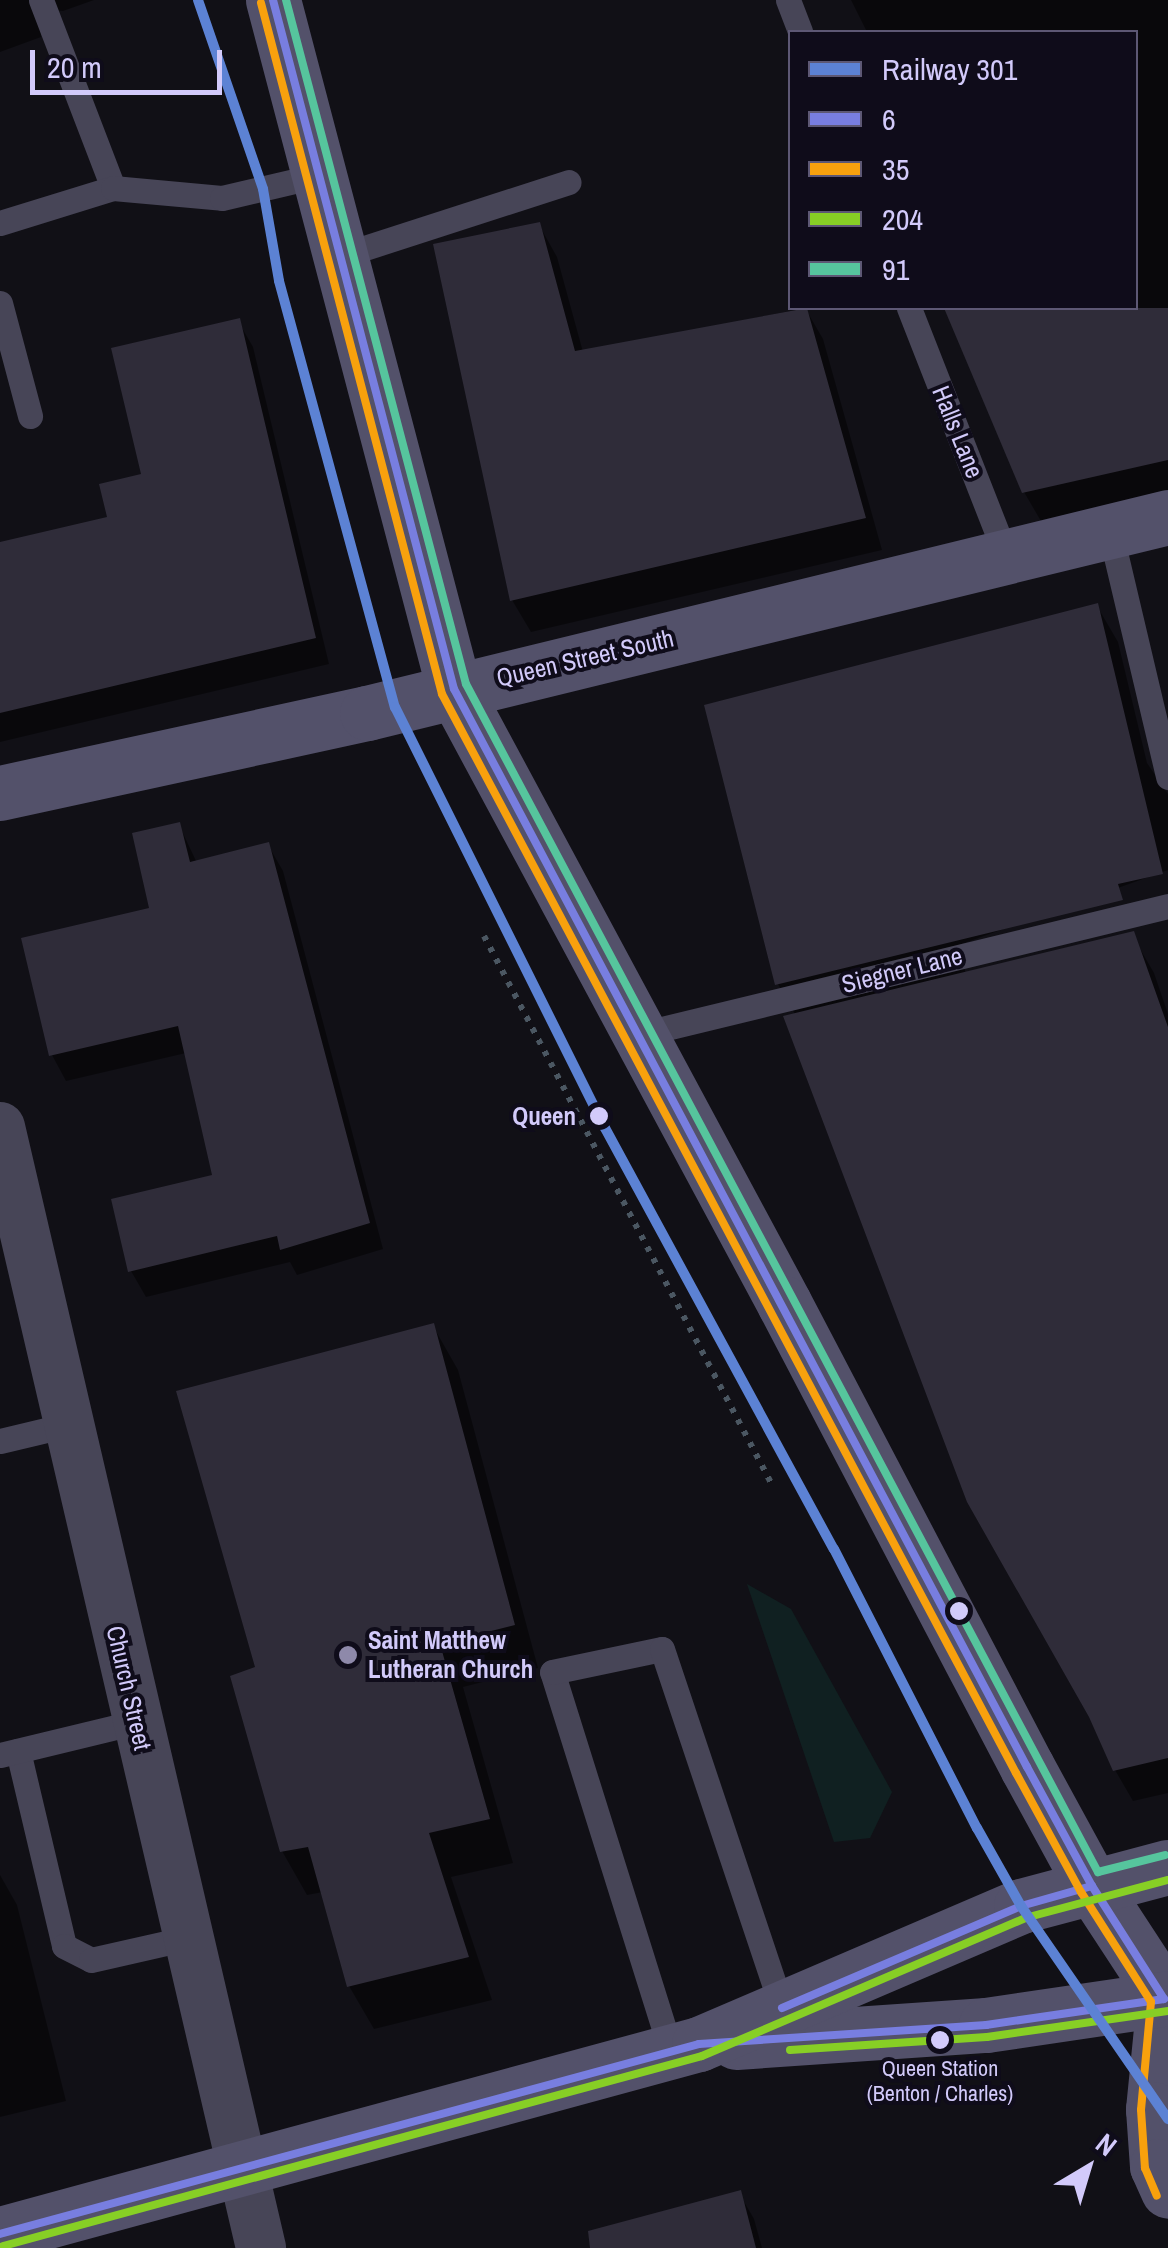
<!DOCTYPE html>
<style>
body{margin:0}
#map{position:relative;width:1168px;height:2248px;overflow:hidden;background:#111016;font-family:"Archivo Narrow",sans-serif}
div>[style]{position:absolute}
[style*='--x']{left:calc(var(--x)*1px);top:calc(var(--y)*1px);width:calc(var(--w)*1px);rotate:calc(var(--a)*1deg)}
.green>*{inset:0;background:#102021}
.shadow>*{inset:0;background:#0007}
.building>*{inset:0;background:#2f2c39}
.path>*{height:6px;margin-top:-3px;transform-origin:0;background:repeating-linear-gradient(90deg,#4b5762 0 5px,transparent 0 13px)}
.lane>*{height:25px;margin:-12.5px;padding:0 12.5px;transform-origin:12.5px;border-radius:12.5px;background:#474557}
.street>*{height:50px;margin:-25px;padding:0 25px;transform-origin:25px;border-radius:25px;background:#474557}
.secondary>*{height:55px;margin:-27.5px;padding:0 27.5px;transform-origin:27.5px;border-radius:27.5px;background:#53516a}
.bus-1>*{height:8px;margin:-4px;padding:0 4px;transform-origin:4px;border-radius:4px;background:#787ee0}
.bus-2>*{height:8px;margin:-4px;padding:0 4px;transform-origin:4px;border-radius:4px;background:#f8a10d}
.bus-3>*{height:8px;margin:-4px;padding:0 4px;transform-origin:4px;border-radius:4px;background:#87cf25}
.bus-4>*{height:8px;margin:-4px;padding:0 4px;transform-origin:4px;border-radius:4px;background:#56c59d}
.rail-1>*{height:10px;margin:-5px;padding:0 5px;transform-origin:5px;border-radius:5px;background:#5c82d4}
.dots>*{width:28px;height:28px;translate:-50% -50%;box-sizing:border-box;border:5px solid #0f0c1a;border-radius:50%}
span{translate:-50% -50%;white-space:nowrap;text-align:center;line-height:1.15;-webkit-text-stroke:8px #0f0c1a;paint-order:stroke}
.bus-label{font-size:22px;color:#d2cafa}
.street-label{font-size:25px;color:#d2cafa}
.stop-label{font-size:25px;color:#d2cafa;font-weight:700}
.right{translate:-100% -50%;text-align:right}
.poi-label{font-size:25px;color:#d2cafa;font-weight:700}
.left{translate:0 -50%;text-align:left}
.legend{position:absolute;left:788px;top:30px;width:350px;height:280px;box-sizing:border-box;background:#0f0c1a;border:2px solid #5d5874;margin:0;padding:12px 18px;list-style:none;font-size:30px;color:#d2cafa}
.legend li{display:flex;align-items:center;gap:20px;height:50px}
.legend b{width:50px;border:2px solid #5d5874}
.north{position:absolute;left:1038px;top:2118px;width:100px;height:100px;-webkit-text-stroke:8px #0f0c1a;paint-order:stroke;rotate:38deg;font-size:28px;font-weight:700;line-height:40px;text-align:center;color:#d2cafa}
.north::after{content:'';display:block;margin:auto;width:35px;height:45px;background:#d2cafa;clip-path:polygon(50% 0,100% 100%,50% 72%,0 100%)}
.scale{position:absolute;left:30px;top:50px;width:192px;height:45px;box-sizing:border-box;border:5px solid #d2cafa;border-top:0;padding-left:12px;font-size:30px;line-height:35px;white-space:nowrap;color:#d2cafa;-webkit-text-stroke:8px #0f0c1a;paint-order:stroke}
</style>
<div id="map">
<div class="green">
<div style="clip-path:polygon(747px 1584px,791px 1609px,892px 1792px,870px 1838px,834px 1842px)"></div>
</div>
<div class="shadow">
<div style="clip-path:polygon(0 0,94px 0,63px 11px,51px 10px,40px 20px,41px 37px,0 52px)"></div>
<div style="clip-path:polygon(851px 0,1168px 0,1168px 513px,1052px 540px,1024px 492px,947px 308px,1136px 308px,1136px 32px,867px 32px)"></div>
<div style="clip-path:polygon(539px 225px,557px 257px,583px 352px,805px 308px,823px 339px,882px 550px,531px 632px,512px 600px)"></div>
<div style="clip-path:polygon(238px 321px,253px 347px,329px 664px,0 742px,0 545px,110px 519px,144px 476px)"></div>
<div style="clip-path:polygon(1097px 606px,1118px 642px,1147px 763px,1168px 794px,1168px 870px,956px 946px,968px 979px,1136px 942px,1154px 973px,1168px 1014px,1168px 1793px,1133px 1801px,1115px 1770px,796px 1016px,778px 984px)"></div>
<div style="clip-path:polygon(179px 825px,197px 863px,268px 845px,283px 871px,383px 1249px,297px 1275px,290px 1262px,146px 1297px,131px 1271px,215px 1177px,186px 1053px,66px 1081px,52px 1055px,152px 910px)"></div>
<div style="clip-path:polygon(433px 1326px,458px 1370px,538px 1668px,463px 1687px,513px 1863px,451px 1877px,492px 2000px,374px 2029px,349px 1986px,323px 1892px,307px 1895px,282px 1851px,258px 1668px)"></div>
<div style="clip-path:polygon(0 1875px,17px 1905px,66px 2101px,0 2117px)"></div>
<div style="clip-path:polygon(739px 2193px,754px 2219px,762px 2248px,608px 2248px)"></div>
</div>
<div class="building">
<div style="clip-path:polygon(540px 222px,575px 351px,807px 308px,866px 518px,510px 601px,433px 244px)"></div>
<div style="clip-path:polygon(944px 308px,1168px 308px,1168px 460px,1022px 493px)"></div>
<div style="clip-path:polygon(240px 318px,316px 638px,0 713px,0 542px,107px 517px,99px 484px,141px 474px,111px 348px)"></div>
<div style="clip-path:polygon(1098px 603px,1163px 874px,1118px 884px,1123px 900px,775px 985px,704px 705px)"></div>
<div style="clip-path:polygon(180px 822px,190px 862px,269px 842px,370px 1223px,280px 1250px,277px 1236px,128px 1272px,111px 1199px,212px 1175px,178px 1026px,49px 1056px,21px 938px,149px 908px,132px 833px)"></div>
<div style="clip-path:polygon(1134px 931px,1168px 1027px,1168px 1758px,1113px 1771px,1089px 1717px,967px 1502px,783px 1016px)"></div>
<div style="clip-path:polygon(434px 1323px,515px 1625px,440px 1644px,490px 1819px,429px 1833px,469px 1957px,347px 1987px,308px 1847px,280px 1852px,230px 1676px,255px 1667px,176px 1391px)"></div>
<div style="clip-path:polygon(741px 2190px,756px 2248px,590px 2248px,588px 2231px)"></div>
</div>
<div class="path">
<div style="--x:484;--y:936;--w:618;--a:62.31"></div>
</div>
<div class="lane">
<div style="--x:41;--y:0;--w:201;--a:69"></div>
<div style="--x:788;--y:0;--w:34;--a:69"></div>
<div style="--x:0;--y:223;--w:118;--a:-17.2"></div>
<div style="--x:113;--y:188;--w:109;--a:5.2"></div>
<div style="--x:222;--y:198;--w:97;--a:-13.2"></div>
<div style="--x:343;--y:255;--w:237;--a:-17.9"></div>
<div style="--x:0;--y:303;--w:117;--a:75.1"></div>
<div style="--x:909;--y:308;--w:269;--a:68.6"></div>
<div style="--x:1110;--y:531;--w:253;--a:76.7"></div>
<div style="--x:637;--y:1035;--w:546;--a:-13.65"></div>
<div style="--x:0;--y:1441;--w:69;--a:-13.4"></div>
<div style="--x:18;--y:1751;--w:200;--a:76.7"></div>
<div style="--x:64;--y:1946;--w:30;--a:27"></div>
<div style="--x:91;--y:1960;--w:99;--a:-12.8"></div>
<div style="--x:0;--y:1755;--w:140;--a:-13.6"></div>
<div style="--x:671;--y:2051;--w:397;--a:-107.4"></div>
<div style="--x:552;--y:1672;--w:112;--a:-11.8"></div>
<div style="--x:662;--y:1649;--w:379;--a:71.5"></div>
</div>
<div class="street">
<div style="--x:0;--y:1127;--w:1151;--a:76.89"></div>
</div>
<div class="secondary">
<div style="--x:273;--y:0;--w:712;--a:75.28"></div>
<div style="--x:454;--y:689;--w:697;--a:61.74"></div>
<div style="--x:784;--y:1303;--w:524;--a:62.36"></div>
<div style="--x:1027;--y:1767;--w:136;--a:61.4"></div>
<div style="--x:1092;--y:1886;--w:139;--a:56.8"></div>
<div style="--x:0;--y:793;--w:376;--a:-12.3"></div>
<div style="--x:367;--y:713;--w:825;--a:-13.75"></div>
<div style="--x:1164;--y:1999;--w:111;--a:95.7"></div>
<div style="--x:1153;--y:2109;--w:57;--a:86"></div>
<div style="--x:1157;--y:2166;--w:27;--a:66"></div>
<div style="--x:736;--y:2042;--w:251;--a:-3.9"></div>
<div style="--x:986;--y:2025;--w:184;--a:-8.4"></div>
<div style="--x:0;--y:2234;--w:724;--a:-15.21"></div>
<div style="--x:699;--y:2044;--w:350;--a:-23.2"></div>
<div style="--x:1021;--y:1906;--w:152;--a:-14.9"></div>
</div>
<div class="bus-1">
<div style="--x:782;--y:2008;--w:260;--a:-23.1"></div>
<div style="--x:1021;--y:1906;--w:74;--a:-15.7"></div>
<div style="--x:0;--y:2234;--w:724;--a:-15.21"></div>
<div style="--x:699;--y:2044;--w:288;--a:-3.8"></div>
<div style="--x:986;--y:2025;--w:180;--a:-8.3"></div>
<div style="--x:1164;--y:1999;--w:134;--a:-122.5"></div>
<div style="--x:1092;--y:1886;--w:136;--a:-118.6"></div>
<div style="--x:1027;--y:1767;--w:1221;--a:-117.99"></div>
<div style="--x:454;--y:689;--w:712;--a:-104.72"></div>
</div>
<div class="bus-2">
<div style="--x:261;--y:3;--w:714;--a:75.32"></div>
<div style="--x:442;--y:694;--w:1222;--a:61.99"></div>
<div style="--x:1016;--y:1773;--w:136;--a:61.4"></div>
<div style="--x:1081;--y:1892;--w:130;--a:57.5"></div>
<div style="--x:1151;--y:2002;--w:108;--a:95.3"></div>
<div style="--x:1141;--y:2110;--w:58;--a:86.1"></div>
<div style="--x:1145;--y:2168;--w:30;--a:67"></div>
</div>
<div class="bus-3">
<div style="--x:790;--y:2050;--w:197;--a:-3.8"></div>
<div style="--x:987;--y:2037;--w:183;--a:-8.2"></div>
<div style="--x:3;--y:2246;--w:724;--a:-15.21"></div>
<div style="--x:702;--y:2056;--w:351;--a:-23.1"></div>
<div style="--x:1025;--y:1918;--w:148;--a:-14.9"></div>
</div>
<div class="bus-4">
<div style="--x:286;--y:0;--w:707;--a:75.26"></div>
<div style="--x:466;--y:684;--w:1346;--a:61.99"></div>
<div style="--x:1098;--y:1872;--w:69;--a:-14.2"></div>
</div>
<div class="rail-1">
<div style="--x:198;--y:0;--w:200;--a:71"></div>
<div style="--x:263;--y:189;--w:93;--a:80.1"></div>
<div style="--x:279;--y:281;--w:442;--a:74.8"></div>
<div style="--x:395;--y:707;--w:470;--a:63.5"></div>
<div style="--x:605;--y:1128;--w:479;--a:61.5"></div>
<div style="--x:834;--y:1549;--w:314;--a:62.9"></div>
<div style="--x:977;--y:1828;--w:90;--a:60.6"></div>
<div style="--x:1021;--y:1906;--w:259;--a:55.4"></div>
</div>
<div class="dots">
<div style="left:599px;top:1116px;background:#d2cafa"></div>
<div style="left:959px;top:1611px;background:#d2cafa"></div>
<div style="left:348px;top:1655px;background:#8e89aa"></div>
<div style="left:940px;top:2040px;background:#d2cafa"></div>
</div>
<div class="bus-label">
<span style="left:940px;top:2081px">Queen Station<br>(Benton / Charles)</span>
</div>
<div class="street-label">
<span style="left:958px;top:432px;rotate:68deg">Halls Lane</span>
<span style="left:585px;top:658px;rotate:-13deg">Queen Street South</span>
<span style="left:902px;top:970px;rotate:-14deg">Siegner Lane</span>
<span style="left:129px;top:1688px;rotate:77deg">Church Street</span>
</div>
<div class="stop-label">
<span class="right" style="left:576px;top:1116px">Queen</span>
</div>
<div class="poi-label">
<span class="left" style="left:368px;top:1655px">Saint Matthew<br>Lutheran Church</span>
</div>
<ul class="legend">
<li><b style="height:12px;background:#5c82d4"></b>Railway 301</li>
<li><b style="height:12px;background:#787ee0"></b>6</li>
<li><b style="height:12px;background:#f8a10d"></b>35</li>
<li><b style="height:12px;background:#87cf25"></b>204</li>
<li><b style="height:12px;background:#56c59d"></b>91</li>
</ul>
<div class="north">N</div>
<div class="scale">20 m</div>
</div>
